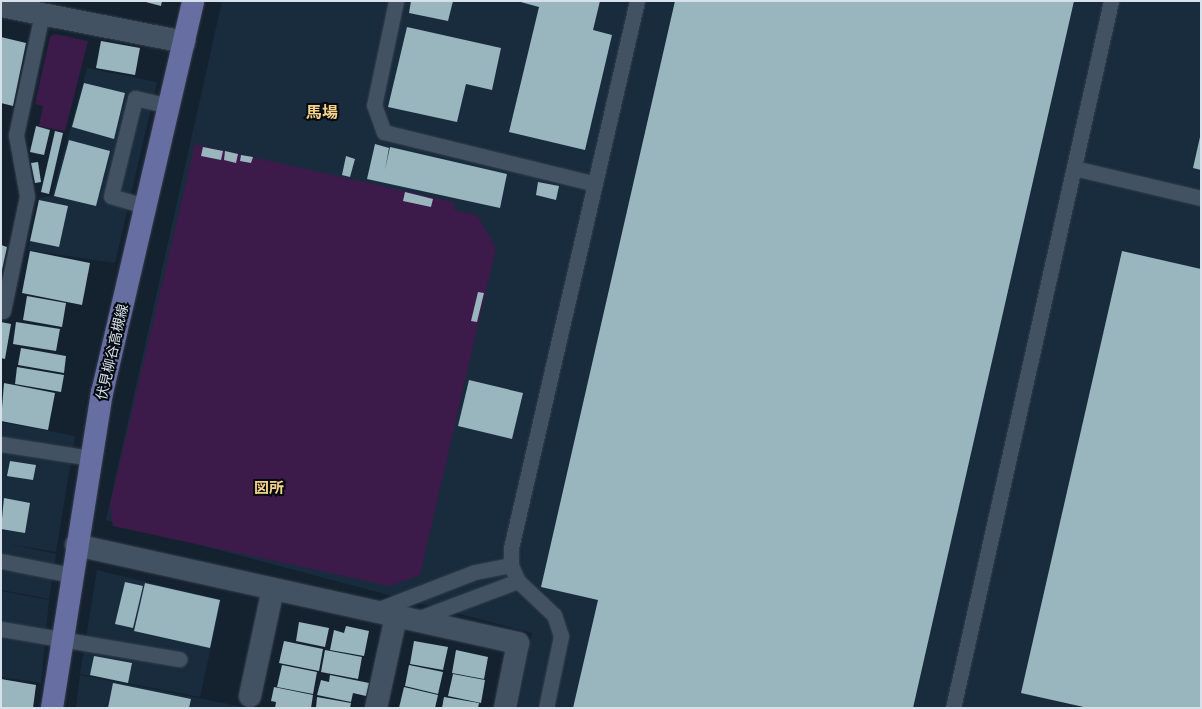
<!DOCTYPE html>
<meta charset="utf-8">
<style>
body{margin:0}
#map{position:relative;width:1202px;height:709px;overflow:hidden;background:#142230;font-family:Commissioner,"Noto Sans JP",sans-serif}
div>[style]{position:absolute}
[style*='--x']{left:calc(var(--x)*1px);top:calc(var(--y)*1px);width:calc(var(--w)*1px);rotate:calc(var(--a)*1deg)}
.built>*{inset:0;background:#182c3e}
.green>*{inset:0;background:#3c1a4a}
.building>*{inset:0;background:#99b5bd}
.roads{filter:drop-shadow(0 0 1px #353e4b) drop-shadow(0 0 1px #353e4b)}
.lane>*{height:15px;margin:-7.5px;padding:0 7.5px;transform-origin:7.5px;border-radius:7.5px;background:#425262}
.street>*{height:22px;margin:-11px;padding:0 11px;transform-origin:11px;border-radius:11px;background:#425262}
.secondary>*{height:22px;margin:-11px;padding:0 11px;transform-origin:11px;border-radius:11px;background:#425262}
.primary>*{height:22px;margin:-11px;padding:0 11px;transform-origin:11px;border-radius:11px;background:#676ea2}
span{translate:-50% -50%;white-space:nowrap;text-align:center;line-height:1.15;-webkit-text-stroke:4px #060b11;paint-order:stroke}
.street-label{font-size:14px;color:#d8e1eb}
.neighbourhood-label{font-size:15px;color:#f7d38a;font-weight:700}
.quarter-label{font-size:16px;color:#f7d38a;font-weight:700}
.frame{position:absolute;inset:0;border:2px solid #d8e1eb;pointer-events:none}
</style>
<div id="map">
<div class="built">
<div style="clip-path:polygon(222px 1px,1201px 1px,1201px 708px,518px 708px,532px 633px,106px 520px)"></div>
<div style="clip-path:polygon(87px 68px,157px 82px,115px 263px,28px 250px,39px 198px,52px 196px)"></div>
<div style="clip-path:polygon(1px 422px,75px 436px,56px 552px,9px 544px,56px 554px,49px 599px,1px 590px)"></div>
<div style="clip-path:polygon(97px 570px,221px 600px,200px 697px,80px 674px)"></div>
<div style="clip-path:polygon(1px 591px,49px 600px,41px 683px,1px 677px)"></div>
<div style="clip-path:polygon(80px 675px,249px 708px,76px 708px)"></div>
</div>
<div class="green">
<div style="clip-path:polygon(54px 34px,88px 41px,65px 131px,39px 126px,43px 106px,35px 104px,50px 37px)"></div>
<div style="clip-path:polygon(195px 144px,454px 202px,454px 210px,477px 215px,496px 248px,420px 575px,390px 586px,113px 526px,110px 505px)"></div>
</div>
<div class="building">
<div style="clip-path:polygon(142px 1px,162px 1px,161px 6px)"></div>
<div style="clip-path:polygon(411px 1px,453px 1px,448px 21px,409px 13px)"></div>
<div style="clip-path:polygon(517px 1px,600px 1px,593px 30px,612px 35px,585px 150px,509px 132px,539px 7px)"></div>
<div style="clip-path:polygon(675px 1px,1074px 1px,913px 708px,573px 708px,598px 600px,541px 587px)"></div>
<div style="clip-path:polygon(407px 27px,501px 48px,492px 90px,466px 84px,457px 122px,388px 107px)"></div>
<div style="clip-path:polygon(1px 37px,26px 43px,13px 106px,1px 103px)"></div>
<div style="clip-path:polygon(101px 41px,140px 48px,135px 75px,96px 68px)"></div>
<div style="clip-path:polygon(84px 83px,125px 93px,114px 139px,72px 127px)"></div>
<div style="clip-path:polygon(36px 126px,50px 130px,44px 155px,30px 152px)"></div>
<div style="clip-path:polygon(55px 131px,63px 133px,49px 194px,41px 192px)"></div>
<div style="clip-path:polygon(1200px 137px,1201px 137px,1201px 170px,1193px 168px)"></div>
<div style="clip-path:polygon(69px 140px,110px 151px,96px 206px,54px 196px)"></div>
<div style="clip-path:polygon(375px 144px,389px 148px,385px 170px,390px 147px,507px 174px,500px 208px,367px 179px)"></div>
<div style="clip-path:polygon(203px 147px,223px 151px,221px 160px,201px 156px)"></div>
<div style="clip-path:polygon(225px 151px,238px 154px,236px 163px,224px 160px)"></div>
<div style="clip-path:polygon(241px 155px,253px 157px,251px 163px,240px 161px)"></div>
<div style="clip-path:polygon(346px 156px,355px 159px,350px 177px,342px 175px)"></div>
<div style="clip-path:polygon(38px 162px,41px 182px,35px 183px,31px 163px)"></div>
<div style="clip-path:polygon(538px 182px,559px 186px,556px 200px,536px 195px)"></div>
<div style="clip-path:polygon(405px 192px,433px 199px,431px 207px,403px 201px)"></div>
<div style="clip-path:polygon(39px 200px,68px 206px,59px 247px,30px 241px)"></div>
<div style="clip-path:polygon(1px 245px,7px 247px,2px 270px,1px 270px)"></div>
<div style="clip-path:polygon(30px 251px,90px 263px,82px 305px,22px 293px)"></div>
<div style="clip-path:polygon(1122px 251px,1201px 269px,1201px 708px,1088px 708px,1021px 693px)"></div>
<div style="clip-path:polygon(478px 292px,484px 293px,477px 322px,471px 321px)"></div>
<div style="clip-path:polygon(27px 296px,66px 303px,62px 327px,23px 320px)"></div>
<div style="clip-path:polygon(1px 322px,11px 324px,5px 359px,1px 358px)"></div>
<div style="clip-path:polygon(16px 322px,60px 329px,56px 351px,13px 344px)"></div>
<div style="clip-path:polygon(21px 348px,66px 356px,64px 373px,18px 365px)"></div>
<div style="clip-path:polygon(17px 367px,64px 375px,61px 392px,15px 384px)"></div>
<div style="clip-path:polygon(469px 380px,523px 393px,512px 439px,458px 426px)"></div>
<div style="clip-path:polygon(4px 383px,55px 393px,48px 430px,1px 421px)"></div>
<div style="clip-path:polygon(10px 461px,36px 465px,33px 480px,7px 476px)"></div>
<div style="clip-path:polygon(4px 498px,30px 503px,25px 533px,1px 529px)"></div>
<div style="clip-path:polygon(125px 582px,143px 586px,133px 628px,115px 624px)"></div>
<div style="clip-path:polygon(145px 583px,220px 600px,210px 648px,134px 631px)"></div>
<div style="clip-path:polygon(299px 622px,329px 628px,325px 647px,296px 641px)"></div>
<div style="clip-path:polygon(346px 626px,369px 631px,364px 656px,330px 650px,334px 630px,344px 633px)"></div>
<div style="clip-path:polygon(284px 641px,323px 649px,319px 671px,279px 663px)"></div>
<div style="clip-path:polygon(414px 641px,448px 647px,443px 670px,410px 664px)"></div>
<div style="clip-path:polygon(325px 650px,362px 657px,358px 679px,321px 672px)"></div>
<div style="clip-path:polygon(456px 650px,488px 657px,484px 679px,452px 673px)"></div>
<div style="clip-path:polygon(94px 656px,132px 663px,128px 683px,90px 675px)"></div>
<div style="clip-path:polygon(282px 665px,317px 672px,313px 694px,277px 687px)"></div>
<div style="clip-path:polygon(409px 665px,443px 672px,438px 694px,405px 686px)"></div>
<div style="clip-path:polygon(453px 674px,485px 680px,481px 703px,448px 696px)"></div>
<div style="clip-path:polygon(330px 675px,369px 683px,366px 696px,353px 693px,351px 702px,317px 695px,321px 680px,329px 682px)"></div>
<div style="clip-path:polygon(1px 679px,36px 685px,33px 708px,1px 708px)"></div>
<div style="clip-path:polygon(113px 683px,191px 699px,189px 708px,108px 708px)"></div>
<div style="clip-path:polygon(274px 687px,313px 695px,311px 708px,275px 708px,276px 702px,271px 701px)"></div>
<div style="clip-path:polygon(404px 687px,438px 695px,435px 708px,399px 708px)"></div>
<div style="clip-path:polygon(317px 697px,351px 703px,350px 708px,316px 708px)"></div>
<div style="clip-path:polygon(444px 697px,479px 703px,478px 708px,442px 708px)"></div>
</div>
<div class="roads">
<div class="lane">
<div style="--x:396;--y:1;--w:106;--a:101.9"></div>
<div style="--x:374;--y:105;--w:29;--a:70"></div>
<div style="--x:384;--y:132;--w:217;--a:13.8"></div>
<div style="--x:1074;--y:168;--w:130;--a:13.3"></div>
<div style="--x:145;--y:206;--w:35;--a:-164"></div>
<div style="--x:111;--y:196;--w:101;--a:-76.2"></div>
<div style="--x:135;--y:98;--w:35;--a:13"></div>
<div style="--x:3;--y:311;--w:117;--a:-78.2"></div>
<div style="--x:27;--y:196;--w:62;--a:-100.2"></div>
<div style="--x:16;--y:135;--w:124;--a:-77.9"></div>
<div style="--x:1;--y:444;--w:90;--a:8.9"></div>
<div style="--x:1;--y:561;--w:71;--a:11.3"></div>
<div style="--x:374;--y:611;--w:108;--a:-21.1"></div>
<div style="--x:475;--y:572;--w:37;--a:-11"></div>
<div style="--x:414;--y:620;--w:111;--a:-20.6"></div>
<div style="--x:1;--y:629;--w:181;--a:9.6"></div>
<div style="--x:546;--y:708;--w:74;--a:-78.2"></div>
<div style="--x:561;--y:636;--w:22;--a:-108"></div>
<div style="--x:554;--y:615;--w:50;--a:-136.6"></div>
<div style="--x:518;--y:581;--w:17;--a:-114"></div>
<div style="--x:511;--y:565;--w:17;--a:-90"></div>
<div style="--x:511;--y:548;--w:561;--a:-77.03"></div>
<div style="--x:953;--y:708;--w:724;--a:-77.4"></div>
</div>
<div class="street">
<div style="--x:1;--y:6;--w:187;--a:11.1"></div>
<div style="--x:250;--y:696;--w:109;--a:-77.9"></div>
<div style="--x:376;--y:708;--w:94;--a:-77.7"></div>
<div style="--x:505;--y:708;--w:66;--a:-78.7"></div>
</div>
<div class="secondary">
<div style="--x:76;--y:545;--w:453;--a:12.5"></div>
</div>
<div class="primary">
<div style="--x:52;--y:708;--w:319;--a:-81"></div>
<div style="--x:102;--y:393;--w:402;--a:-76.9"></div>
</div>
</div>
<div class="street-label">
<span style="left:112px;top:352px;rotate:-77deg">伏見柳谷高槻線</span>
</div>
<div class="neighbourhood-label">
<span style="left:269px;top:488px">図所</span>
</div>
<div class="quarter-label">
<span style="left:322px;top:112px">馬場</span>
</div>
<div class="frame"></div>
</div>
